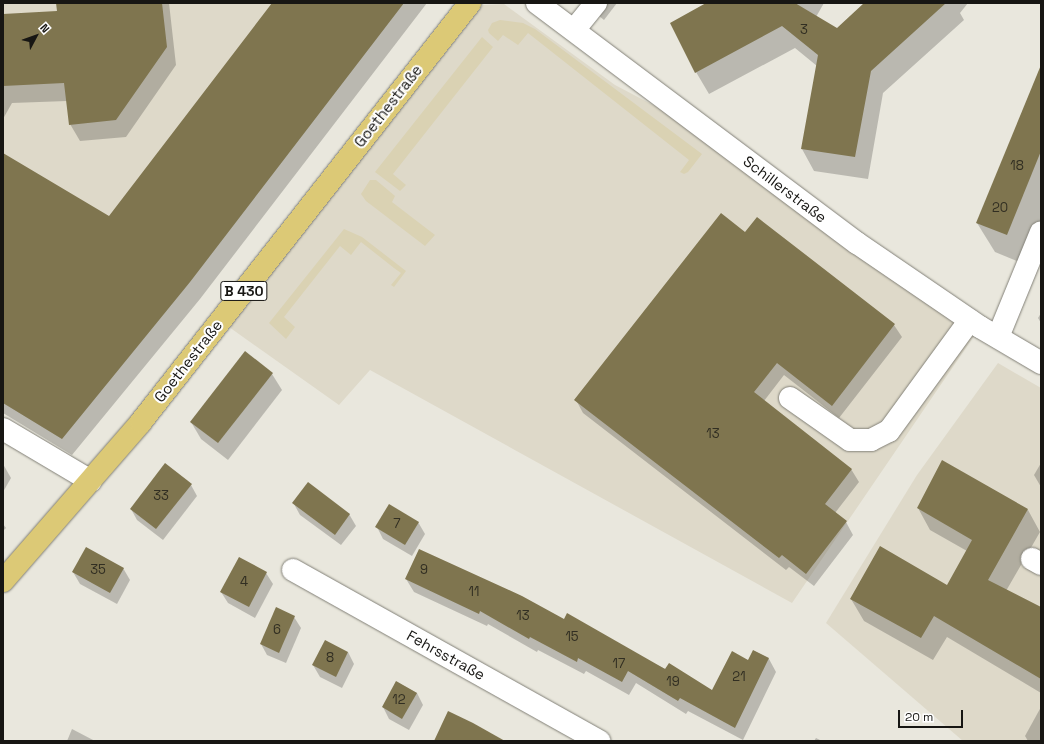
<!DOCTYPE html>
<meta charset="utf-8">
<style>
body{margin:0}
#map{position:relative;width:1044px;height:744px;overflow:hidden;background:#e9e7dd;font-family:"Space Grotesk",sans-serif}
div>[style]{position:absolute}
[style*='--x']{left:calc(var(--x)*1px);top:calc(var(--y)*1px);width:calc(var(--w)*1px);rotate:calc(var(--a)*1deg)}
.built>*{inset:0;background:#ded9c9}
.green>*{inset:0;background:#dad2b3}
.shadow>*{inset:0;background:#0003}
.building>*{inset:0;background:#7f754f}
.roads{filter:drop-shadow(0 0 1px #828077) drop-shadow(0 0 1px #828077)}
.minor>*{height:22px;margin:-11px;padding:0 11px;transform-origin:11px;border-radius:11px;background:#fff}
.major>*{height:22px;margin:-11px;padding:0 11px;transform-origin:11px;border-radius:11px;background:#dcc976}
span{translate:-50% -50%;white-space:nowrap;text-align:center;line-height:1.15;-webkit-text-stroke:4px #fff;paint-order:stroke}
.number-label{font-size:13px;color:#312e22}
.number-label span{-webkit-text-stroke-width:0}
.shield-label span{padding:1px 3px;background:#fff;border:1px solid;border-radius:3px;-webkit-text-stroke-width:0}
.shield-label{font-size:14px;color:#171613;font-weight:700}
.street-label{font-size:15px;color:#171613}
.frame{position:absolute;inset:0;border:4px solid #171613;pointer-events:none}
.north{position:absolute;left:16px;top:16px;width:40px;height:40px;-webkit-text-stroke:3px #fff;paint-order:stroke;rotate:49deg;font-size:11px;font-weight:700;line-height:16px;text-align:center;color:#171613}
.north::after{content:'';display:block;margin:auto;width:14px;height:18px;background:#171613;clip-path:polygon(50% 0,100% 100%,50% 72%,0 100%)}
.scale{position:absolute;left:898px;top:710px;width:65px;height:18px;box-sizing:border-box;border:2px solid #171613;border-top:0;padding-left:5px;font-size:12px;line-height:14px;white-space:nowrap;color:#171613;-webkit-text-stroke:3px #fff;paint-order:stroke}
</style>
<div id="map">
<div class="built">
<div style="clip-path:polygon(20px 3px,404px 3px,190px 282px,62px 439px,3px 403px,3px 4px)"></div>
<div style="clip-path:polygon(504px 4px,615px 85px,672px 115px,974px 336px,792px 603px,370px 370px,339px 405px,229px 327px,483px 5px)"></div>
<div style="clip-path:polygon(998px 363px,1041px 388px,1041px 741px,963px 741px,826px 623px,917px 475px)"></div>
</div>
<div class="green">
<div style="clip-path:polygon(500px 20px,523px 23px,535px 29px,702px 154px,688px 172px,684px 174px,680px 172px,689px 160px,528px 33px,518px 45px,503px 35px,498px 41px,489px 33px,488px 30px,492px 23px)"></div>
<div style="clip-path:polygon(482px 37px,493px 47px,393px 174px,406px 185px,400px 191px,375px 172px)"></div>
<div style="clip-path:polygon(370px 180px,376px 180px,395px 196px,392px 202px,435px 235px,425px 246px,366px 201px,361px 194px)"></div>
<div style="clip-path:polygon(344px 229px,362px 237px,406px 271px,394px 287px,391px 285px,401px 273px,394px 268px,361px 242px,351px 255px,340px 246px,284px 317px,295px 327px,286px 339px,269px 323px)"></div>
</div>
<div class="shadow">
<div style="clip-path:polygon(57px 3px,169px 3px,176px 65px,126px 137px,80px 141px,70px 124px,67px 101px,12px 103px,3px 119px,3px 15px,58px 12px)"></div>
<div style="clip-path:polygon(273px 3px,427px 3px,200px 299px,72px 455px,3px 413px,3px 154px,109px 217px)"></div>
<div style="clip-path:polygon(583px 3px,617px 3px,604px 20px)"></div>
<div style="clip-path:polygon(708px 3px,824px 3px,816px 17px,837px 30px,865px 3px,968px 3px,960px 13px,964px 20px,883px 93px,868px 179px,814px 171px,802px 149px,817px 66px,795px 48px,709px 94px,696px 72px)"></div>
<div style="clip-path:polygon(1041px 66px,1041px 223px,1024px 264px,995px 252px,977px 223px)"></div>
<div style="clip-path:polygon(745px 233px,894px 325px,902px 337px,839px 418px,784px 375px,764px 401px,851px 469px,859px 482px,835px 513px,846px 522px,853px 535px,814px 586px,789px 567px,786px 570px,583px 413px,576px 400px)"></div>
<div style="clip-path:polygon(1041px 313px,1041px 323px,1038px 318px)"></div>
<div style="clip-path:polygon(272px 374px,282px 390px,228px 460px,201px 439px,191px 422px)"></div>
<div style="clip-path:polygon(1041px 463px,1041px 487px,1034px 475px)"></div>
<div style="clip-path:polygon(3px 464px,11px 478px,3px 492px)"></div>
<div style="clip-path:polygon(191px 485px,197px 496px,163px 540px,137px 520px,131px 509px)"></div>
<div style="clip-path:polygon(294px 504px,349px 514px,356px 526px,341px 545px,300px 515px)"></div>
<div style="clip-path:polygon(918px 508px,1028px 510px,1040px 532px,1006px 591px,1041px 610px,1041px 693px,947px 637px,933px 660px,864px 621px,851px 599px,948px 586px,967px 551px,930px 530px)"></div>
<div style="clip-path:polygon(418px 522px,425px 534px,412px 556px,383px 539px,377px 527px)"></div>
<div style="clip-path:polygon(3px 524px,6px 528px,3px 531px)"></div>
<div style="clip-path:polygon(123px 568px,130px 580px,117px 604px,80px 584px,73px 572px)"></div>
<div style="clip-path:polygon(266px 573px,273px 584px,255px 618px,228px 603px,221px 592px)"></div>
<div style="clip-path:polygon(406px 579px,564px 621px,712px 691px,748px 661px,754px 651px,769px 659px,776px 672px,743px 740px,688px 711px,686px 714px,636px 683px,629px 695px,586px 671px,584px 674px,538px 650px,537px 652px,488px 624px,487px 626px,414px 592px)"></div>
<div style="clip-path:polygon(294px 617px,301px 628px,286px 663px,267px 655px,261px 644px)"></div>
<div style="clip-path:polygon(348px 652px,354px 664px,342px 688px,320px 677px,313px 665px)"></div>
<div style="clip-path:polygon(397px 682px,417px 693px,423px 705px,409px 730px,389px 719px,383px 707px)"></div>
<div style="clip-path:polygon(1041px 707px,1041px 741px,1028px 741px,1025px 736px)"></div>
<div style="clip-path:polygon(72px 729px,95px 741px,67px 741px)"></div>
<div style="clip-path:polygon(816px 738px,822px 741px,814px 741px)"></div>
</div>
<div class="building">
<div style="clip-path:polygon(56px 3px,162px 3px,167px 47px,116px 120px,69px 125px,64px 83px,3px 86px,3px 14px,57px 11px)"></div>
<div style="clip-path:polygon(272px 3px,404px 3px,190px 282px,62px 439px,3px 403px,3px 153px,109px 216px)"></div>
<div style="clip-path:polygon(706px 3px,795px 3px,837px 28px,864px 3px,946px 3px,871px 71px,855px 157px,801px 149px,818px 55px,782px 26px,695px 73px,670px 23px)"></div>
<div style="clip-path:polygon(1041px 65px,1041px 151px,1007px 235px,976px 223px)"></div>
<div style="clip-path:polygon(721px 213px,745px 232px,757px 217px,895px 324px,832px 406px,777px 363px,754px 392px,852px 469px,825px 504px,847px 521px,806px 574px,782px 555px,779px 558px,574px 400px)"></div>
<div style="clip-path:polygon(245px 351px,273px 373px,218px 443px,190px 422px)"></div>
<div style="clip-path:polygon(942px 460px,1028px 509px,988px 580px,1041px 607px,1041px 679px,934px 616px,921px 638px,850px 599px,880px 546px,947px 585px,972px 540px,917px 508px)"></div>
<div style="clip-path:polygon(165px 463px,192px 484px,156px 529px,130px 509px)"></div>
<div style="clip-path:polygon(308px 482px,350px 514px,335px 535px,292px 503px)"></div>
<div style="clip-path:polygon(389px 504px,419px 522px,405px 545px,375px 527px)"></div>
<div style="clip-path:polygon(86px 547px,124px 568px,110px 593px,72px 572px)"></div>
<div style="clip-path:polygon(419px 549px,522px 596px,564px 619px,567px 613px,665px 669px,669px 663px,712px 690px,732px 651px,748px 660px,753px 650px,769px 658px,735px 728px,680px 698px,678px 701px,628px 671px,622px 682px,578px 658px,577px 662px,530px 637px,529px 639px,480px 611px,479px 614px,405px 579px)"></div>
<div style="clip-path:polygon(239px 557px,267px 572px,249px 607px,220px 592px)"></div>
<div style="clip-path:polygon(276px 607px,295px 616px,279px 653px,260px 644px)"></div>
<div style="clip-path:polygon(325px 640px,348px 652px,336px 677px,312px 665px)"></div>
<div style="clip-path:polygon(396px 681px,417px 693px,402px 719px,382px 707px)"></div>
<div style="clip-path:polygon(448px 711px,473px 723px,505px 741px,434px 741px)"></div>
</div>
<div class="roads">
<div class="minor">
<div style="--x:537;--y:3;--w:400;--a:36.9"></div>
<div style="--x:857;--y:243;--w:149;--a:34.3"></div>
<div style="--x:980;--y:327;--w:71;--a:30.5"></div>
<div style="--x:574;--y:30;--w:35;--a:-51"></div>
<div style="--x:998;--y:337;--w:113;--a:-67.7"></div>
<div style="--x:790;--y:398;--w:73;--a:35"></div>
<div style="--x:850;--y:440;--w:21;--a:0"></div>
<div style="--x:871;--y:440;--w:20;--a:-27"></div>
<div style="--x:889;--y:431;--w:137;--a:-53.9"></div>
<div style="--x:3;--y:429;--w:102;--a:30.6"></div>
<div style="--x:1032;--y:559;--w:10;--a:29"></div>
<div style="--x:293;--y:570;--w:351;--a:29.2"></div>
</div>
<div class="major">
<div style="--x:3;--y:581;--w:211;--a:-49"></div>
<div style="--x:141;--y:422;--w:533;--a:-51.86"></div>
</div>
</div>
<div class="number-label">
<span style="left:804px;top:30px">3</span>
<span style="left:1017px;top:166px">18</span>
<span style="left:1000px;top:208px">20</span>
<span style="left:713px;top:434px">13</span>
<span style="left:161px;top:496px">33</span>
<span style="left:397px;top:524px">7</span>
<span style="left:98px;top:570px">35</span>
<span style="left:424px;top:570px">9</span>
<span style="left:244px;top:582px">4</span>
<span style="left:474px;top:592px">11</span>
<span style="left:523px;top:616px">13</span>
<span style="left:277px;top:630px">6</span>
<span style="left:572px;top:637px">15</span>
<span style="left:330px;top:658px">8</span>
<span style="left:619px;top:664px">17</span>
<span style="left:739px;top:677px">21</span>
<span style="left:673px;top:682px">19</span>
<span style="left:399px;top:700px">12</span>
</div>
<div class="shield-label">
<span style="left:244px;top:291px">B 430</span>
</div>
<div class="street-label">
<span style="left:388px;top:106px;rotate:-52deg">Goethestraße</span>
<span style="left:785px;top:189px;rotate:37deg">Schillerstraße</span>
<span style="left:188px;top:361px;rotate:-52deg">Goethestraße</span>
<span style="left:446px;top:655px;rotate:29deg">Fehrsstraße</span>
</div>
<div class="frame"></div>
<div class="north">N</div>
<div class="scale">20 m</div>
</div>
